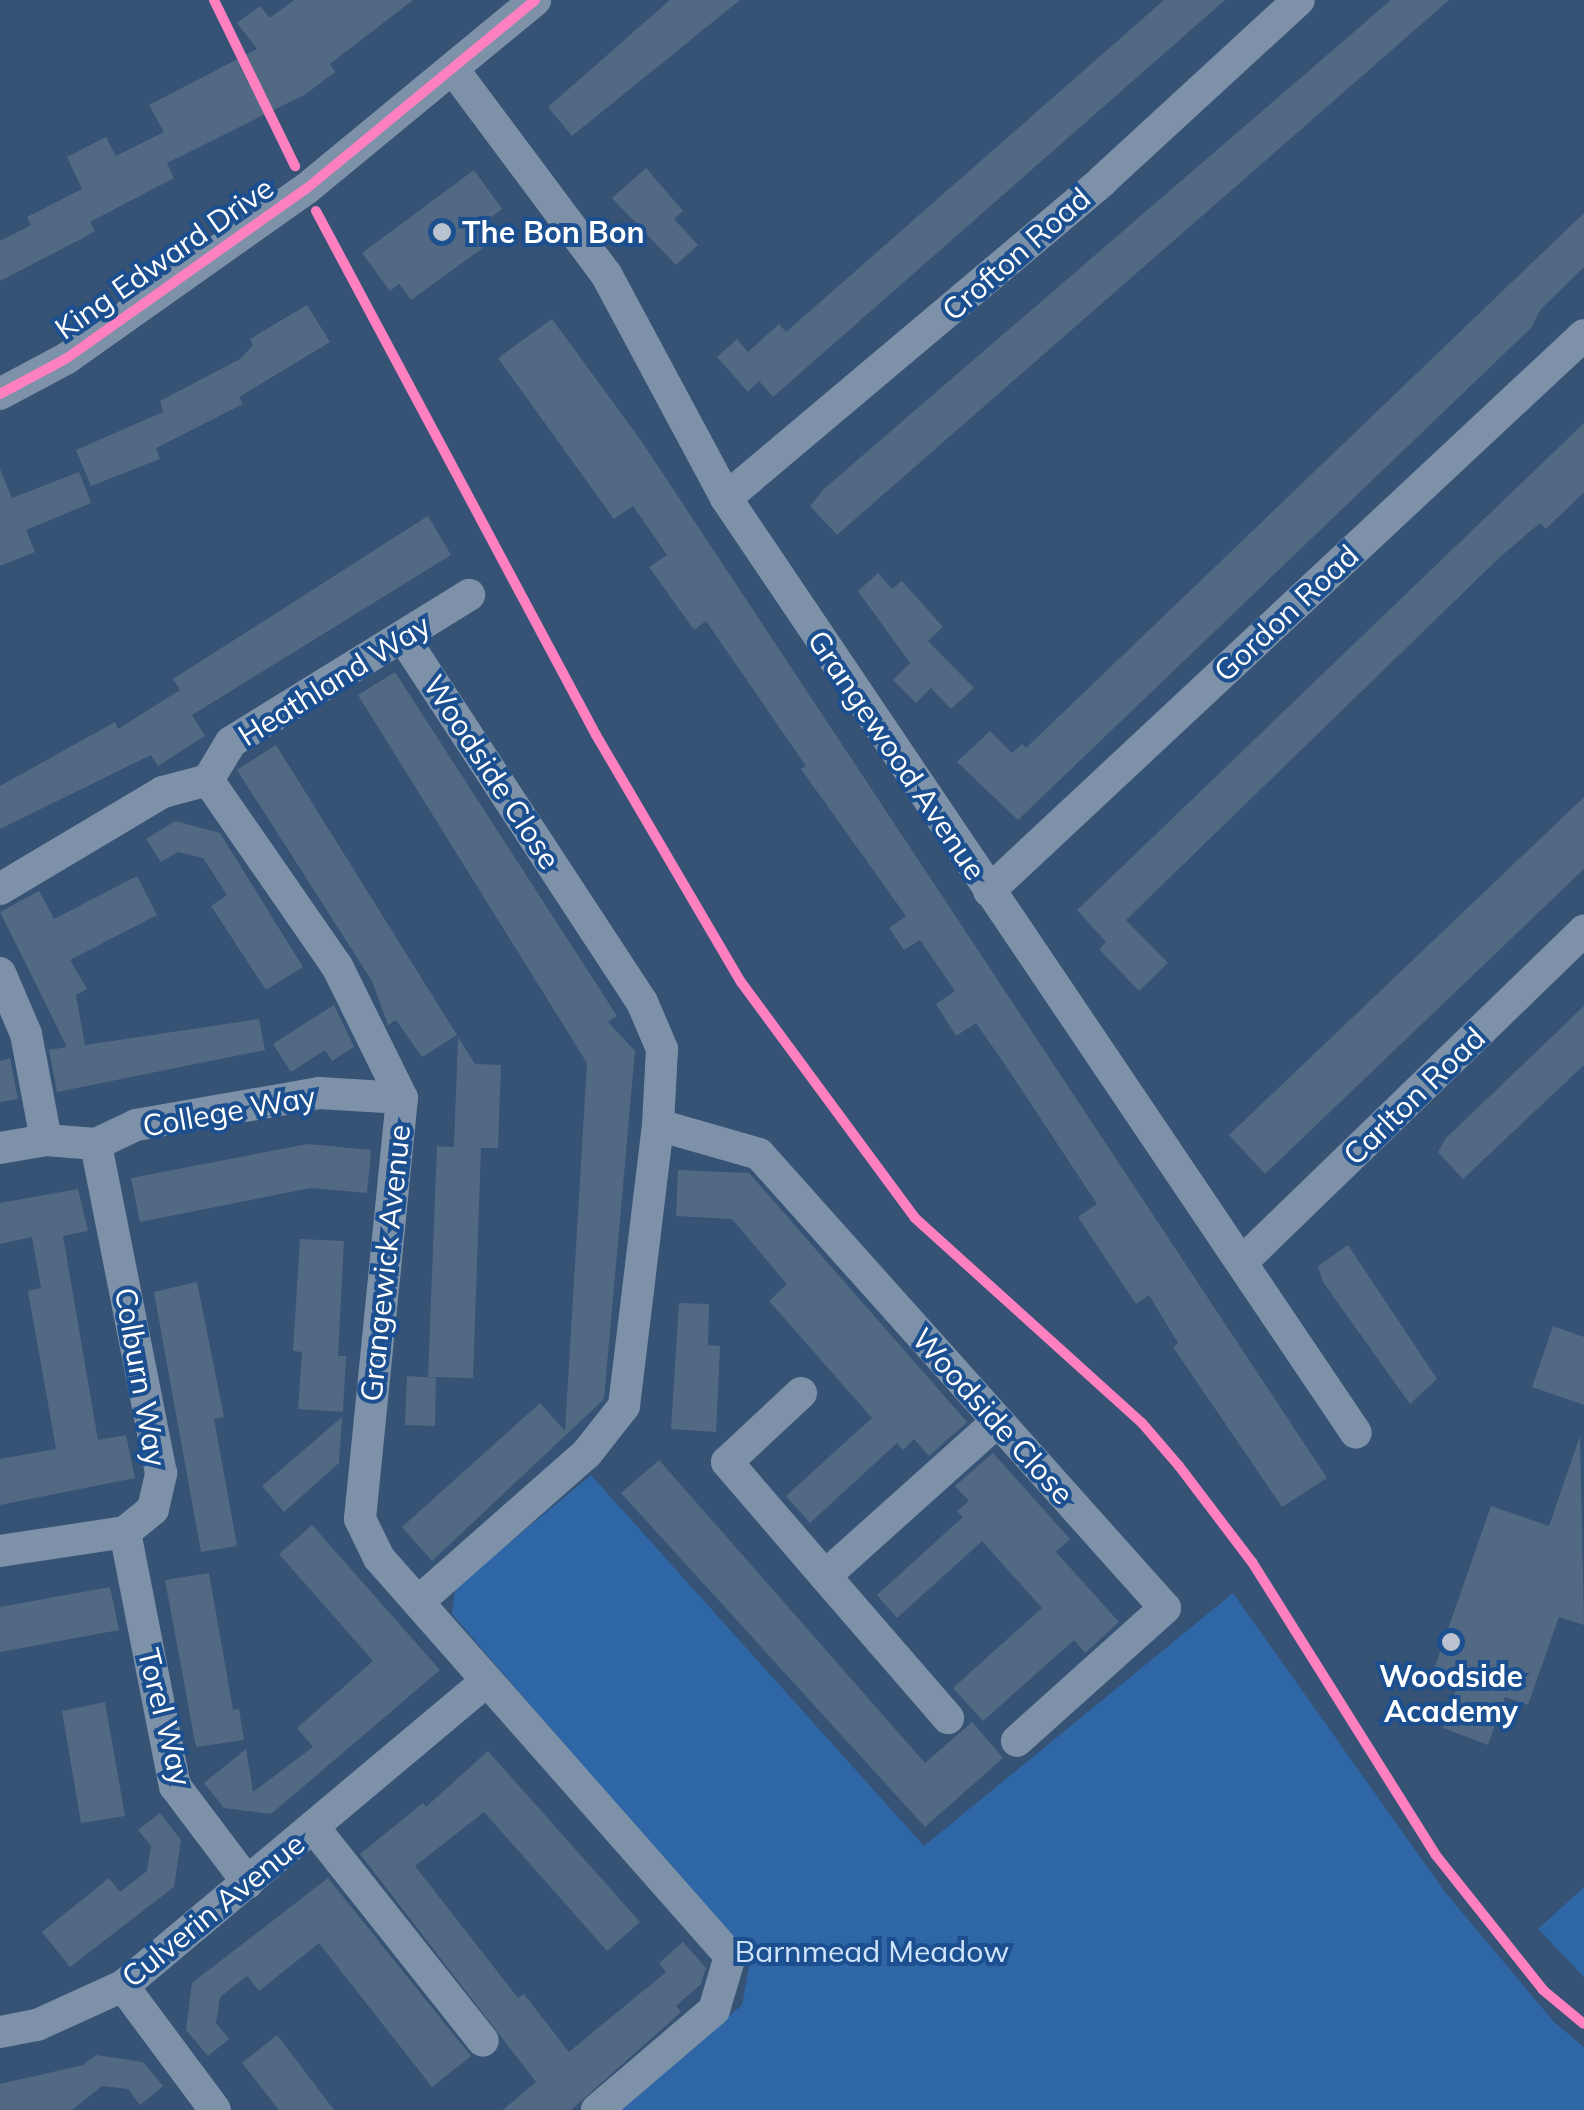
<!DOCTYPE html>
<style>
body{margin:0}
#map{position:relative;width:1584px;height:2110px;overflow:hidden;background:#365274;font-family:Mulish,sans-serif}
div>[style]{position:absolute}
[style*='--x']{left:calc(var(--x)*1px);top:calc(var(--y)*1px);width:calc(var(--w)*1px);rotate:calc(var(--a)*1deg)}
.green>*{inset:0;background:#2f66a5}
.building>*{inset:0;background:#526984}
.minor>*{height:32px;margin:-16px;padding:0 16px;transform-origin:16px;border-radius:16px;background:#7d92a8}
.cycleway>*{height:10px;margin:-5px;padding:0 5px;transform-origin:5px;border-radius:5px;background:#ff80c0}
.dots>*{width:28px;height:28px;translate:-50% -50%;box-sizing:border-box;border:5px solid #1b4f8f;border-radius:50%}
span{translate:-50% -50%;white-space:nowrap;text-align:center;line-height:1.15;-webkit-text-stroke:8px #1b4f8f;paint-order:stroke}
.poi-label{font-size:30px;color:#fff;font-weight:700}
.left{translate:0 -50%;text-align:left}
.street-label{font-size:30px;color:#fff}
.park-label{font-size:30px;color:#cfe3fa}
</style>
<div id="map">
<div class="green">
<div style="clip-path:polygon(591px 1475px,924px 1846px,1233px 1593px,1445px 1892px,1554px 2022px,1584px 2047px,1584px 2110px,618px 2110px,742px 2005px,750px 1961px,452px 1614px,455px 1588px)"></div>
<div style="clip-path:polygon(1584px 1887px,1584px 1977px,1538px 1929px)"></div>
</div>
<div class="building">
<div style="clip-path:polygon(294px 0,413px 0,330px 64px,335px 72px,306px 94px,167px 163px,174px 178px,90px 222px,95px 231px,81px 239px,0 281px,0 241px,31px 225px,27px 217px,82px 189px,67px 157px,106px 137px,116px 156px,164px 132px,149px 105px,257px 49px,237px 23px,260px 6px,270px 18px)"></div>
<div style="clip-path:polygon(670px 0,740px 0,572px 136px,548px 107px)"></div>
<div style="clip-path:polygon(1164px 0,1225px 0,773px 397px,759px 381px,748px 392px,717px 357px,737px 339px,748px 352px,779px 324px,786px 332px)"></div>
<div style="clip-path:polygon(1391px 0,1449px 0,837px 535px,810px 506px,825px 488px)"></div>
<div style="clip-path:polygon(646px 168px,683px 211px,674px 219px,698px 245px,676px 265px,612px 198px)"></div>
<div style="clip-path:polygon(474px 170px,502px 209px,479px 226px,491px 242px,411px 300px,399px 284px,390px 291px,362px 253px)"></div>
<div style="clip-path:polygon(1584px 213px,1584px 267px,1541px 309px,1531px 328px,1018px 820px,957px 762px,990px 731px,1012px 753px,1022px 744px,1026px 748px)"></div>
<div style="clip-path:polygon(307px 305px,330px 342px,239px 397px,243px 404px,156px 448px,160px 459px,91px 486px,76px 450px,163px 412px,160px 401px,240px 359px,253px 345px,250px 339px)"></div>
<div style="clip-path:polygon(552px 319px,640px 439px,1327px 1478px,1282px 1507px,1173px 1347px,1178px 1343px,1149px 1295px,1136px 1304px,1078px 1217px,1097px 1204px,1006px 1066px,976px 1023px,956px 1036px,936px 1004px,955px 991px,920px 940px,904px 950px,889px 928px,906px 916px,801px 769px,806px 766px,706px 621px,694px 630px,649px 567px,667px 555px,633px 506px,614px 519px,498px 358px)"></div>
<div style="clip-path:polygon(1584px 423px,1584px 492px,1546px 529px,1540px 523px,1500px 557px,1126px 920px,1168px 963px,1139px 991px,1099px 949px,1106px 942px,1077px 910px)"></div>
<div style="clip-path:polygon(0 469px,12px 498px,79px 472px,91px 503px,26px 530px,35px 552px,0 566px)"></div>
<div style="clip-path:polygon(428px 516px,451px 555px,192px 715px,205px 736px,158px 766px,151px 755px,0 829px,0 786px,115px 722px,118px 729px,180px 690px,173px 679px)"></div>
<div style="clip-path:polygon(878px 573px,892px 589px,902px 581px,943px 627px,928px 641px,974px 688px,951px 709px,931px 688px,916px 703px,893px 680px,910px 663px,858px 591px)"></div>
<div style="clip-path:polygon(395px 672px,617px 1016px,608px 1022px,635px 1051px,604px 1399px,432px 1561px,402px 1527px,540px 1403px,565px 1431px,587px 1063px,358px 695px)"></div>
<div style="clip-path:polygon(276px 745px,457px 1035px,422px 1057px,396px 1020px,388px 1025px,372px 981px,237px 770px)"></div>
<div style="clip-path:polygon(1584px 797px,1584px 869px,1265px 1174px,1229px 1135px)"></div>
<div style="clip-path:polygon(175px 821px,220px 833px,303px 967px,266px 990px,211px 906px,227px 895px,203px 858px,178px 852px,161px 862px,146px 839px)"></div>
<div style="clip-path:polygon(137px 876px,157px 915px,70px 960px,87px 989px,76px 995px,85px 1045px,259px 1019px,265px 1050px,57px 1092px,49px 1050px,67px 1047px,0 912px,39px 891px,54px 919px)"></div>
<div style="clip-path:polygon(334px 1005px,354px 1047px,332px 1061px,325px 1050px,291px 1072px,273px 1044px)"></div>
<div style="clip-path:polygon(1584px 1006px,1584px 1065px,1463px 1179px,1438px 1152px,1445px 1139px)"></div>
<div style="clip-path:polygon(458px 1037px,475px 1064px,501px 1065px,498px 1148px,481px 1148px,473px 1378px,428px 1377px,437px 1146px,454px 1147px)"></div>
<div style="clip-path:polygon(10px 1058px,18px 1099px,0 1102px,0 1061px)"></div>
<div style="clip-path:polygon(308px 1144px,371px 1150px,367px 1193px,311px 1188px,140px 1222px,131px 1178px)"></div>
<div style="clip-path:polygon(678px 1170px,749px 1173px,967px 1422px,929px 1456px,914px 1439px,903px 1450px,897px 1443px,810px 1523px,786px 1496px,872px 1418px,769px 1301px,787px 1284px,732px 1219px,676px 1216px)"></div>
<div style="clip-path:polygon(78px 1189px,88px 1231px,63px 1236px,98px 1440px,126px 1435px,135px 1478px,0 1505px,0 1459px,56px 1449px,28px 1291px,41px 1288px,32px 1237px,0 1244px,0 1203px)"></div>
<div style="clip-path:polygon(300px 1239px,344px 1241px,338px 1356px,346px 1356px,343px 1412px,298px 1409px,302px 1352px,293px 1351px)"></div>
<div style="clip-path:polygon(1348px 1245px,1437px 1379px,1410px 1404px,1323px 1282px,1318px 1266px)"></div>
<div style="clip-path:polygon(197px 1282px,224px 1417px,214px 1419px,237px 1546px,201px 1552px,154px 1292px)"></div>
<div style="clip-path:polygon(679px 1303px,709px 1304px,708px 1345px,720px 1346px,716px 1432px,671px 1429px)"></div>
<div style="clip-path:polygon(1553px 1326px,1584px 1337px,1584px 1405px,1532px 1387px)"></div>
<div style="clip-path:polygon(407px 1376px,436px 1378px,435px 1426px,405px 1425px)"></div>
<div style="clip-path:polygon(342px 1417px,339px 1463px,284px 1512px,262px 1486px)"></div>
<div style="clip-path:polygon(1580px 1436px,1584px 1625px,1559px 1617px,1528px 1705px,1505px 1697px,1488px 1745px,1443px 1728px,1459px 1681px,1433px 1672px,1491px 1506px,1549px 1526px)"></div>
<div style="clip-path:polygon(993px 1453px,1070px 1539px,1056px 1552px,1119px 1622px,1085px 1653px,1074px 1640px,983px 1721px,953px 1688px,1042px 1608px,982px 1541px,897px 1618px,877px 1595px,963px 1517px,957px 1511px,969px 1501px,955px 1486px)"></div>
<div style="clip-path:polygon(659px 1460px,925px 1763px,972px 1722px,1003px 1758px,925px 1827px,621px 1493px)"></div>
<div style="clip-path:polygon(312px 1525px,440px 1670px,271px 1814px,224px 1808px,204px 1783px,246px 1749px,253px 1792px,313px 1747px,297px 1728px,373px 1661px,279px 1554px)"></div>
<div style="clip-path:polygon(209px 1573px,233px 1710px,239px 1709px,244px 1740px,196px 1747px,165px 1580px)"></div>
<div style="clip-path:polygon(110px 1587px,119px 1630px,0 1652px,0 1607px)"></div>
<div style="clip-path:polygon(105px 1702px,125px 1816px,81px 1823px,62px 1711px)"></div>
<div style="clip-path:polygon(488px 1751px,640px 1922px,607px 1951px,484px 1812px,415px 1866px,518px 1998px,524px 1994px,569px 2052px,666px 1972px,659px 1963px,683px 1942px,706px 1968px,701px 1984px,676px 2006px,681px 2012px,571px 2110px,503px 2110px,536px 2082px,360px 1854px,423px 1803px,426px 1807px)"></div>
<div style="clip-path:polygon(160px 1813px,181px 1840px,174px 1887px,70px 1967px,42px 1932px,109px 1878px,120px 1892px,147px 1871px,151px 1846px,138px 1830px)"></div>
<div style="clip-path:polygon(328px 1878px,471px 2056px,432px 2087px,319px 1943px,259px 1991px,247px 1976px,220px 1997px,216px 2023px,229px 2039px,208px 2056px,186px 2030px,192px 1983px)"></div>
<div style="clip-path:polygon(277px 2035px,294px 2057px,334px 2110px,279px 2110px,242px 2063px)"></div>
<div style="clip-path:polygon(96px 2055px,143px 2062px,163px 2086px,140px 2105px,128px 2089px,102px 2086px,72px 2110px,0 2110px,0 2084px,83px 2065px)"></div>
</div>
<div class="minor">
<div style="--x:453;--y:69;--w:256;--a:53.3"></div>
<div style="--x:606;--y:274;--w:254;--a:61.8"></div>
<div style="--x:726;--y:498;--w:1127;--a:56.03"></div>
<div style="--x:0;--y:394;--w:76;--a:-28.2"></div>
<div style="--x:67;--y:358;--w:293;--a:-35.3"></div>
<div style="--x:306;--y:189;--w:297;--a:-39.5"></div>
<div style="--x:726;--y:498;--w:493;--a:-40.1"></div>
<div style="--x:1103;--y:180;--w:266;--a:-42.6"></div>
<div style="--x:403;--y:637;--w:436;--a:56.8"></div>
<div style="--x:642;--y:1002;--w:51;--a:66.9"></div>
<div style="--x:662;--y:1049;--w:76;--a:93"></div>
<div style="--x:658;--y:1125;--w:105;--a:16"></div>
<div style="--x:759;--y:1154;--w:609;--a:48.19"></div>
<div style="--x:1165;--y:1608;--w:199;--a:138.1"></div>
<div style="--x:208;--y:780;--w:226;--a:55.3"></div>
<div style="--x:337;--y:966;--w:147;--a:63.8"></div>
<div style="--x:402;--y:1098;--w:423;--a:95.7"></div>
<div style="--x:360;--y:1519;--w:43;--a:64"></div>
<div style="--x:379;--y:1558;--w:531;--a:48.59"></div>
<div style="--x:730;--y:1956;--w:56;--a:106.5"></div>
<div style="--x:714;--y:2010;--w:154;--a:139.5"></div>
<div style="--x:0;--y:889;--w:190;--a:-30.8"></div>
<div style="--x:163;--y:792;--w:47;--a:-14.9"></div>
<div style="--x:208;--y:780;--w:44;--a:-58.8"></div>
<div style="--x:231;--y:742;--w:280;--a:-31.7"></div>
<div style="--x:989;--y:891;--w:814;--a:-43.06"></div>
<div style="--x:0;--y:973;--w:66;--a:66.9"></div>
<div style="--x:26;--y:1034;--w:108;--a:79.3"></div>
<div style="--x:0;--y:1148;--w:47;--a:-9.9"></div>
<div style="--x:46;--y:1140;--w:50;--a:4.6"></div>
<div style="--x:96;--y:1144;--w:44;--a:-25.4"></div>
<div style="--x:136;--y:1125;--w:186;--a:-9.9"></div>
<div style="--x:319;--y:1093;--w:83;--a:3.4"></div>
<div style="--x:1243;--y:1261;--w:475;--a:-44.1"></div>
<div style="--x:801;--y:1393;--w:101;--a:137"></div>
<div style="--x:727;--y:1462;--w:150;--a:49.3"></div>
<div style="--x:825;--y:1576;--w:232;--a:-41.9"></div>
<div style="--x:125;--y:1532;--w:259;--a:78.9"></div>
<div style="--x:175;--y:1786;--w:121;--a:53"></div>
<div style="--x:0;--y:1551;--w:126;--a:-8.6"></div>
<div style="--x:125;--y:1532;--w:36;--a:-39"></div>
<div style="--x:153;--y:1509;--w:37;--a:-77"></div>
<div style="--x:161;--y:1473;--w:335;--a:-101.2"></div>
<div style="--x:825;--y:1576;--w:188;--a:49.1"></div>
<div style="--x:418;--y:1602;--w:225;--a:-41.4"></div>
<div style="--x:587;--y:1453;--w:60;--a:-51.8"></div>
<div style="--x:624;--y:1406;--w:283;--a:-83.1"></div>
<div style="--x:315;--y:1829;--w:270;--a:51.6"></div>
<div style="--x:123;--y:1986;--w:154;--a:53.4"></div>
<div style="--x:0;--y:2032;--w:38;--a:-11"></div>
<div style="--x:37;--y:2025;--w:94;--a:-24.4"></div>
<div style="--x:123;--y:1986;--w:475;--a:-40"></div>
</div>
<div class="cycleway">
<div style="--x:214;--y:0;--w:185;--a:64"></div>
<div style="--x:316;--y:211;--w:594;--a:61.88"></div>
<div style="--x:596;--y:735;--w:286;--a:59.6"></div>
<div style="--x:741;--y:982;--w:293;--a:53.6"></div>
<div style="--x:915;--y:1218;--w:306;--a:42.1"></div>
<div style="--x:1142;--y:1423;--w:57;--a:49.3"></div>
<div style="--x:1179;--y:1466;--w:121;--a:52.8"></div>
<div style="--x:1252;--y:1562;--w:345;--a:57.9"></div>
<div style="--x:1435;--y:1854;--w:174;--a:51.5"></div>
<div style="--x:1543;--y:1990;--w:53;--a:39.7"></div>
<div style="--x:0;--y:394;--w:76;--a:-28.2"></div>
<div style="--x:67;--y:358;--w:293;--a:-35.3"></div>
<div style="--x:306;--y:189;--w:297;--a:-39.5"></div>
</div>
<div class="dots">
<div style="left:442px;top:232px;background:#b9c2ce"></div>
<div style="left:1451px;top:1642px;background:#b9c2ce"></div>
</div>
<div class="poi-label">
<span class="left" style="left:462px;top:232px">The Bon Bon</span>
<span style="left:1451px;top:1693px">Woodside<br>Academy</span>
</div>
<div class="street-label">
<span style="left:1016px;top:254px;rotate:-41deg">Crofton Road</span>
<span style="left:164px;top:258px;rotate:-35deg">King Edward Drive</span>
<span style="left:1286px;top:613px;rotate:-43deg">Gordon Road</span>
<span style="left:334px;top:680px;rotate:-32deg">Heathland Way</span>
<span style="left:897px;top:755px;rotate:56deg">Grangewood Avenue</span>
<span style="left:492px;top:772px;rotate:57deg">Woodside Close</span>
<span style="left:1414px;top:1096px;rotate:-44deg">Carlton Road</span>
<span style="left:229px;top:1111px;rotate:-10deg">College Way</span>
<span style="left:385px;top:1263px;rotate:-84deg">Grangewick Avenue</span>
<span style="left:141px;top:1377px;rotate:80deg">Colburn Way</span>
<span style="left:993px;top:1416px;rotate:48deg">Woodside Close</span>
<span style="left:165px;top:1717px;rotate:76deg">Torel Way</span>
<span style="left:213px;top:1910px;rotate:-39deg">Culverin Avenue</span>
</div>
<div class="park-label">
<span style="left:872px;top:1951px">Barnmead Meadow</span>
</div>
</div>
